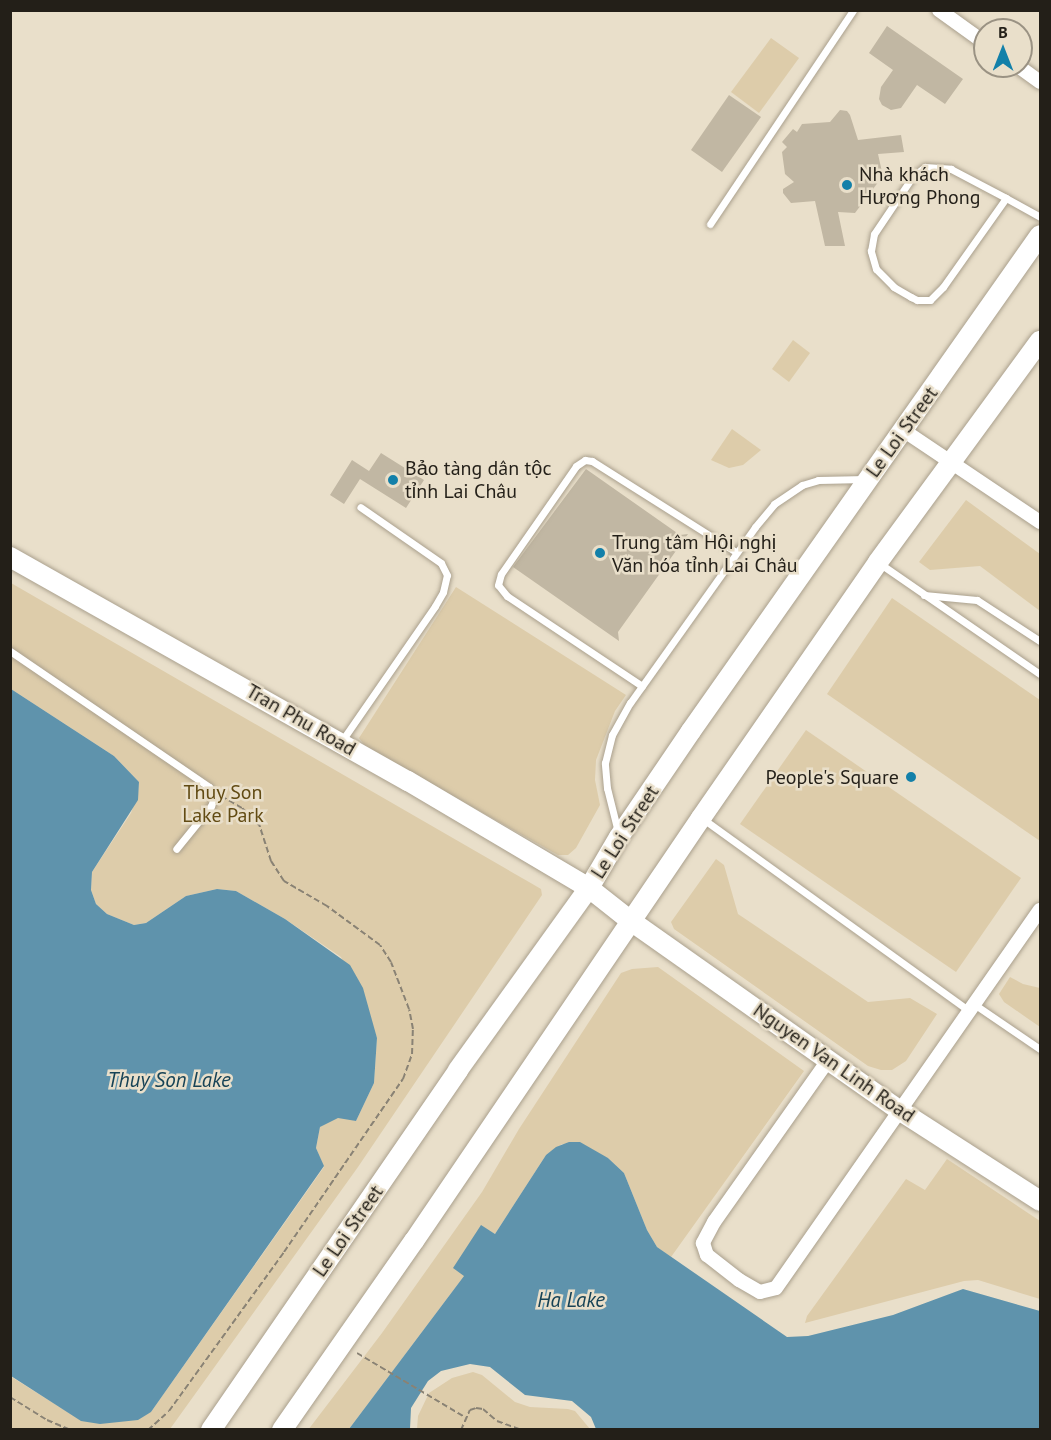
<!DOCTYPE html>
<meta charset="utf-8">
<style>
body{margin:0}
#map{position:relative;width:1051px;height:1440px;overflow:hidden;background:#e9dfca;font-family:"PT Sans",sans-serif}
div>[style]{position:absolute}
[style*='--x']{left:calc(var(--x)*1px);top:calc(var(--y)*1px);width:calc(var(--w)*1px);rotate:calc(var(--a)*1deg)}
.green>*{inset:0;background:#dca}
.water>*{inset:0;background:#5f93ac}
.building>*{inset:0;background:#c1b7a3}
.path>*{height:2px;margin-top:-1px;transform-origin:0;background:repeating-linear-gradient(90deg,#898274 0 6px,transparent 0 9px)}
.roads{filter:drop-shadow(0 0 2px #aaa08d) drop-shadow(0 0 2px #aaa08d)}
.lane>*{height:7px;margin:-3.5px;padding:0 3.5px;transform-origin:3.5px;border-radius:3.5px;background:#fff}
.street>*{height:14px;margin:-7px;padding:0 7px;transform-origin:7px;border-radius:7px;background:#fff}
.secondary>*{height:20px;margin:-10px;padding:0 10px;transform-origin:10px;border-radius:10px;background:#fff}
.dots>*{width:16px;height:16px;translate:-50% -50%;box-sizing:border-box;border:3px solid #e9dfca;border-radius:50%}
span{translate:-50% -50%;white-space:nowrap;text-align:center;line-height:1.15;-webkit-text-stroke:5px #e9dfca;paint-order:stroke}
.poi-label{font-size:20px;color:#231f18}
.left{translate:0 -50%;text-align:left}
.right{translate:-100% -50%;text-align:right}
.street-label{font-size:20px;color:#231f18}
.park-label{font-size:20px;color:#624b13}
.water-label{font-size:21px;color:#174356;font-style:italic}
.frame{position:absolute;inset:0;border:12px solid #231f18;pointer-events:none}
.north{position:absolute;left:973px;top:18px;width:60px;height:60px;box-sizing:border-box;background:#e9dfca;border:2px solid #9a9283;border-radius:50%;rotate:0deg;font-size:16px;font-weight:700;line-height:24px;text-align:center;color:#231f18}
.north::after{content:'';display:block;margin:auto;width:21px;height:27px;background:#1380a9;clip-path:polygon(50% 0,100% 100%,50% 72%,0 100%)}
</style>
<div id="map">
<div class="green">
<div style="clip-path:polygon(771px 38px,799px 58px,759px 113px,731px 92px)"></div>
<div style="clip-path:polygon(793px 340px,810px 353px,789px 382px,772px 369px)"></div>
<div style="clip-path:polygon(732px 429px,761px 450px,743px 465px,729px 468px,711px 460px)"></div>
<div style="clip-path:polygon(966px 500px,1040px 554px,1040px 611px,980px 566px,930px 570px,919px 562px)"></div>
<div style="clip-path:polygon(11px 583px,529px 882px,541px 889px,542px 895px,358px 1167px,170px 1429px,11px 1429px,10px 1376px,82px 1421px,151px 1412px,324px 1167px,316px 1148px,320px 1127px,332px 1119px,344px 1117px,356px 1121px,374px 1083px,377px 1038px,341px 957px,285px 919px,236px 891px,217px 889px,186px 896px,146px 923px,134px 925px,107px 914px,96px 904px,91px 890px,92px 872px,131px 813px,138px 793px,139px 782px,114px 756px,11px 689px)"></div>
<div style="clip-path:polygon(456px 587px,626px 695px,615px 711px,596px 760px,595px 780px,600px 805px,576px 848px,568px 855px,558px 855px,366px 747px,359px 738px)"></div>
<div style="clip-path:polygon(892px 598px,1040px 700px,1040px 841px,827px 694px)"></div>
<div style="clip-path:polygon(806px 730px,1021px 878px,956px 972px,740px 824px)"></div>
<div style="clip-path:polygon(716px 859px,724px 865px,738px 914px,868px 1002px,910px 998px,937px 1014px,906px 1061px,892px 1070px,881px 1070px,868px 1066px,674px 929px,671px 922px)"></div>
<div style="clip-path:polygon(658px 967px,804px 1071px,671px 1257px,657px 1247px,647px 1230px,624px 1173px,608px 1158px,562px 1144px,546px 1155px,495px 1234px,481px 1226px,464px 1276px,349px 1429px,308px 1430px,382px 1333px,482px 1192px,519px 1129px,621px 973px,632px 969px)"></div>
<div style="clip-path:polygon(1010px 977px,1023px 984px,1040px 988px,1040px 1027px,1004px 1002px,999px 994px)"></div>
<div style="clip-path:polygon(947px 1159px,1040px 1221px,1040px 1299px,978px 1280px,964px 1281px,805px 1323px,807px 1316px,906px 1179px,925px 1190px)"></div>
<div style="clip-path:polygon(473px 1372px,482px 1375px,515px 1402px,530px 1407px,568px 1409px,575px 1411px,590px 1429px,417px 1429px,418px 1416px,429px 1393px,452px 1378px)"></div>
</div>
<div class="water">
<div style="clip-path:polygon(11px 689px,114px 756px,139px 782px,138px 800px,92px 872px,91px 890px,96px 904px,107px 914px,134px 925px,146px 923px,186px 896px,217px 889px,236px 891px,285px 919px,350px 965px,363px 988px,377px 1038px,374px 1083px,356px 1121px,338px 1118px,320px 1127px,316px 1148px,324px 1166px,151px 1412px,138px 1420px,100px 1424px,81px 1421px,11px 1376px)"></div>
<div style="clip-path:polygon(569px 1142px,580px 1142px,608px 1158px,624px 1173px,647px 1230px,657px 1247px,787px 1337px,808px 1336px,893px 1315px,963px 1289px,1040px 1311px,1040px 1429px,596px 1429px,591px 1417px,572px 1401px,525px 1395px,490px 1367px,470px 1364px,441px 1371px,428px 1381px,411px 1408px,410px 1429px,349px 1429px,464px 1276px,453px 1268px,481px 1225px,495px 1234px,546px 1155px,556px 1147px)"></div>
</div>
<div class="building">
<div style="clip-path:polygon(887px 26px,963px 79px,945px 104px,917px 85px,901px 108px,891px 110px,882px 105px,879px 99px,881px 87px,893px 70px,869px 53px)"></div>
<div style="clip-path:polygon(729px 95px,761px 117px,722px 172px,691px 150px)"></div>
<div style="clip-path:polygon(840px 110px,847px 111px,850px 115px,858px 140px,901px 135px,904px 152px,878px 154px,882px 172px,879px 181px,855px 213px,838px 212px,845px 246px,825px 246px,815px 201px,791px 203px,783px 193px,783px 189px,794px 182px,785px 174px,782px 152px,787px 147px,782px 142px,793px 129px,797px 132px,802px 124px,830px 122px)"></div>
<div style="clip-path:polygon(381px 453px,424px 480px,406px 508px,360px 479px,344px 504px,330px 495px,352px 460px,369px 471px)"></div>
<div style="clip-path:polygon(586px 469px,680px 535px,688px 534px,618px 632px,619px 641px,513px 567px)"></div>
</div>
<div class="path">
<div style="--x:357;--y:1353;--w:126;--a:30.7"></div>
<div style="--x:10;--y:1397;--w:44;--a:31.9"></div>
<div style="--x:47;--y:1420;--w:25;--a:23"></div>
<div style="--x:148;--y:1430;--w:28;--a:-42"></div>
<div style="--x:169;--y:1411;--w:196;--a:-54.1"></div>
<div style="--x:284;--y:1252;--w:210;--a:-55.5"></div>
<div style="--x:403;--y:1079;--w:27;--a:-70"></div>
<div style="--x:412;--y:1054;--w:25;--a:-88"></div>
<div style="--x:413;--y:1029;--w:20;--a:-101"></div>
<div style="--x:409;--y:1009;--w:50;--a:-111"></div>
<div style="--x:391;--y:962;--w:20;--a:-123"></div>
<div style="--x:380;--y:945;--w:66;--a:-143.7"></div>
<div style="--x:327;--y:906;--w:50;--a:-149.8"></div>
<div style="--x:284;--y:881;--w:24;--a:-123"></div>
<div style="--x:271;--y:861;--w:38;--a:-108"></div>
<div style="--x:259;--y:825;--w:24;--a:-135"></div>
<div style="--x:242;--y:808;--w:22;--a:-150"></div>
<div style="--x:461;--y:1430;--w:22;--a:-66"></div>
<div style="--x:470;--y:1410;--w:6;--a:-18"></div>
<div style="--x:476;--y:1408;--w:7;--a:8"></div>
<div style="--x:483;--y:1409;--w:18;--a:41"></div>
<div style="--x:497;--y:1421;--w:27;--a:20"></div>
</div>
<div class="roads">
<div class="lane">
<div style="--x:1006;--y:198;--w:109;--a:125.3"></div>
<div style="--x:943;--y:287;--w:18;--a:135"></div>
<div style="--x:930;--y:300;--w:13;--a:180"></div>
<div style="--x:917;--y:300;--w:7;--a:-153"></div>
<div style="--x:911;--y:297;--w:20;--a:-150"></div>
<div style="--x:894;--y:287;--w:25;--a:-135"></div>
<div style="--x:876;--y:269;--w:19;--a:-106"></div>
<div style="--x:871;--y:251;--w:17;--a:-80"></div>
<div style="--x:874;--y:234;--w:70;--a:-56.1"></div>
<div style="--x:913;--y:176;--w:15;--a:-37"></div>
<div style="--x:925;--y:167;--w:26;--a:4"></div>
<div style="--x:951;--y:169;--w:62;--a:27.8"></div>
<div style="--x:1006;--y:198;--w:39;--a:29"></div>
<div style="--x:710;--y:224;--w:257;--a:-56.2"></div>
<div style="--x:879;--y:563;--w:196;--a:34.6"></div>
<div style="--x:924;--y:595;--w:53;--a:5.4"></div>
<div style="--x:977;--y:600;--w:75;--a:33.1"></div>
<div style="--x:10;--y:651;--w:241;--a:34.3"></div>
<div style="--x:209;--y:787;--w:12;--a:66"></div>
<div style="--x:214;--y:798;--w:9;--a:111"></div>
<div style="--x:211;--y:806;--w:55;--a:129.1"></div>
<div style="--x:642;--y:686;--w:162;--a:-146.3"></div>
<div style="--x:507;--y:596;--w:14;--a:-129"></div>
<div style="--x:498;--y:585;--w:11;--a:-75"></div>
<div style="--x:501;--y:574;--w:131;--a:-55.2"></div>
<div style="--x:576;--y:466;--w:11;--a:-34"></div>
<div style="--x:585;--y:460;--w:7;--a:8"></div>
<div style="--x:592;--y:461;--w:170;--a:32.3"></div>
<div style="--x:341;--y:742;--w:165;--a:-55.3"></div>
<div style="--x:435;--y:606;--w:16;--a:-60"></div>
<div style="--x:443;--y:592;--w:17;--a:-77"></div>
<div style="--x:447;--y:575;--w:13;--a:-117"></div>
<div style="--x:441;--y:563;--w:98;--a:-145.3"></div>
<div style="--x:703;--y:819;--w:328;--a:35.8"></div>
<div style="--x:618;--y:832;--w:45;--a:-104"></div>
<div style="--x:607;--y:788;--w:25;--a:-95"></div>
<div style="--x:605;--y:763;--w:29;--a:-76"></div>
<div style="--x:612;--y:735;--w:37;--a:-61"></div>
<div style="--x:630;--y:703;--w:216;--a:-54.6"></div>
<div style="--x:755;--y:527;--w:30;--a:-50"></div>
<div style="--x:774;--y:504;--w:34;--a:-34"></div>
<div style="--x:802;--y:485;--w:17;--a:-17"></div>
<div style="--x:818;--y:480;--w:48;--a:-1.2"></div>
<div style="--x:974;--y:1004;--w:80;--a:34.3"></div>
</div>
<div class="street">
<div style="--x:939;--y:10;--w:57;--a:35.7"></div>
<div style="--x:1018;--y:66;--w:27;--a:36"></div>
<div style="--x:903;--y:430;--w:165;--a:33.9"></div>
<div style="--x:829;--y:1059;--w:199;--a:125.2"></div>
<div style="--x:714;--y:1222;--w:24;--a:118"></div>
<div style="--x:703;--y:1243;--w:13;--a:72"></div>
<div style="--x:707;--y:1255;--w:41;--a:38"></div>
<div style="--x:739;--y:1280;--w:24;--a:30"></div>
<div style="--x:760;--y:1292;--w:16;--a:-14"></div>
<div style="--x:776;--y:1288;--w:461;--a:-55.1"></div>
</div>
<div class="secondary">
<div style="--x:10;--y:557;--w:457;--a:29.4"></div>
<div style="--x:408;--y:781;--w:210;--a:30.6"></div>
<div style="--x:589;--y:888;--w:53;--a:38.2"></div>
<div style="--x:631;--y:921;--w:328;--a:35.2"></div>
<div style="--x:899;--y:1110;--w:168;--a:32.8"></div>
<div style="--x:211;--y:1430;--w:437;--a:-55.5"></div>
<div style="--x:458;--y:1070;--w:224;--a:-54.3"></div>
<div style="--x:589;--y:888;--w:59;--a:-59.5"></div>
<div style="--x:619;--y:837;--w:128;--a:-55.8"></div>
<div style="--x:691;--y:731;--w:606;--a:-54.87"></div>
<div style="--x:282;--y:1430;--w:231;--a:-55.1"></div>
<div style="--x:414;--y:1241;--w:511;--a:-55.84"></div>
<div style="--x:701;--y:818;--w:311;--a:-55.3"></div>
<div style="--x:878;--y:562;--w:274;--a:-53.8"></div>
</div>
</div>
<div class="dots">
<div style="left:847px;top:185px;background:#1380a9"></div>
<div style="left:393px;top:480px;background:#1380a9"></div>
<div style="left:600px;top:553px;background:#1380a9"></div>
<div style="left:911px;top:777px;background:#1380a9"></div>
</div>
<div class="poi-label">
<span class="left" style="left:859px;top:186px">Nhà khách<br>Hương Phong</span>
<span class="left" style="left:405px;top:480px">Bảo tàng dân tộc<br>tỉnh Lai Châu</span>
<span class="left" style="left:612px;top:554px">Trung tâm Hội nghị<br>Văn hóa tỉnh Lai Châu</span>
<span class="right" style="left:899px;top:777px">People's Square</span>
</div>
<div class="street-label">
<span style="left:902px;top:432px;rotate:-54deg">Le Loi Street</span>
<span style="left:301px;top:720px;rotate:30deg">Tran Phu Road</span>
<span style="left:625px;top:832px;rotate:-57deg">Le Loi Street</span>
<span style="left:834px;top:1063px;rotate:35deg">Nguyen Van Linh Road</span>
<span style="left:348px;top:1231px;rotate:-55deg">Le Loi Street</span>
</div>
<div class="park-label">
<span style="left:223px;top:804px">Thuy Son<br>Lake Park</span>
</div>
<div class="water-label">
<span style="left:169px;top:1080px">Thuy Son Lake</span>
<span style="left:571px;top:1300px">Ha Lake</span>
</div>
<div class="frame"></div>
<div class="north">B</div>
</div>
